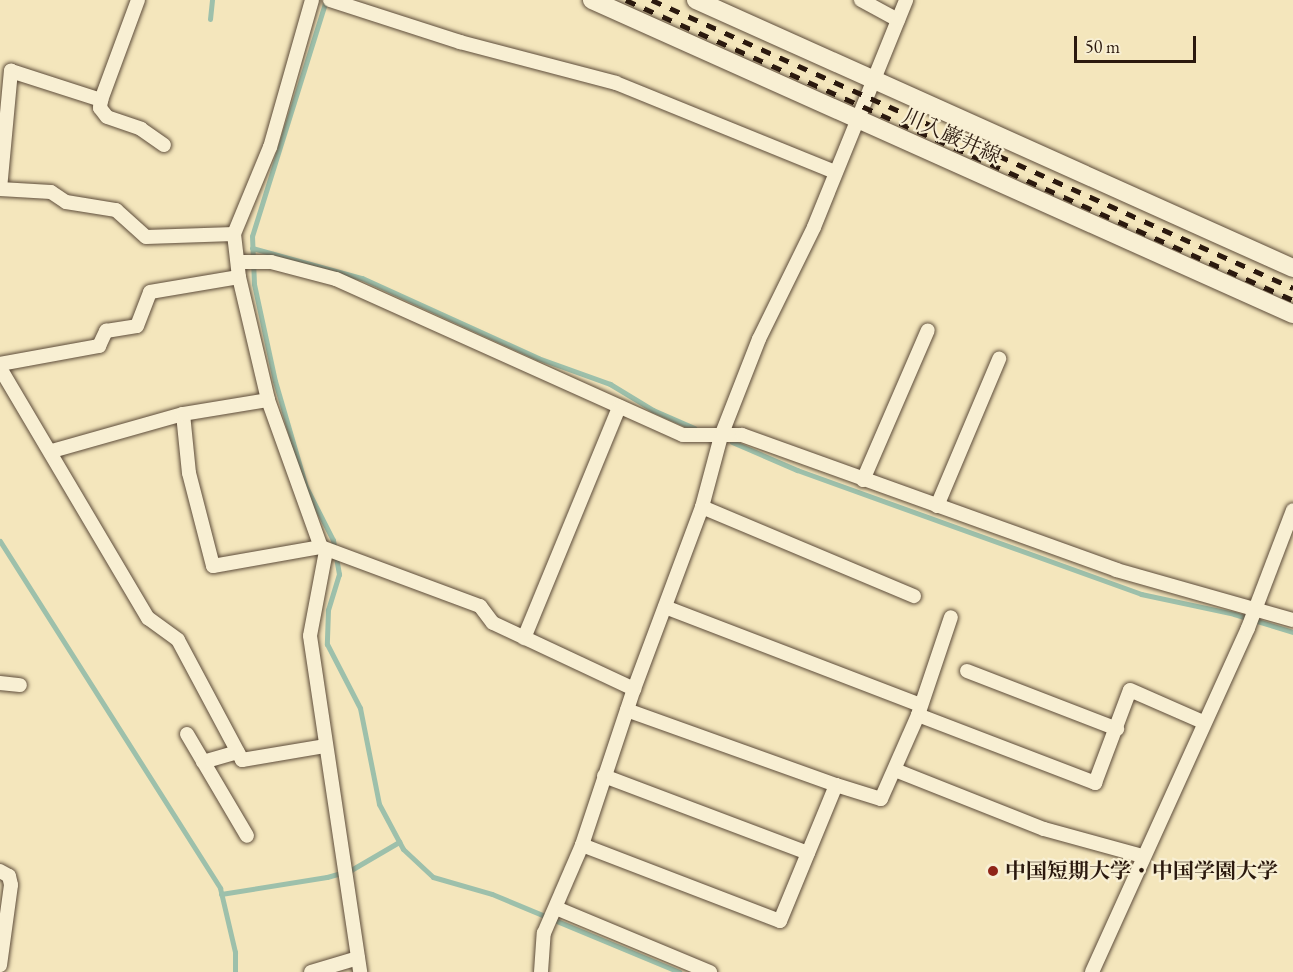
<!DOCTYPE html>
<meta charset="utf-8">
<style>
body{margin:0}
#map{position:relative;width:1293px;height:972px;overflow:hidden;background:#f4e6bc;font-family:"EB Garamond","Noto Serif JP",serif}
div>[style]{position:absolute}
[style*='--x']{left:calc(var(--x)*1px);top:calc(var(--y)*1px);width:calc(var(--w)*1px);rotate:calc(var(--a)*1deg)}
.stream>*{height:5px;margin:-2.5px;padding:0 2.5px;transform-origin:2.5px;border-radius:2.5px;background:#9dc0ab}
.roads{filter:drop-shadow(0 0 2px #5d4c3a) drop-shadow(0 0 2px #5d4c3a)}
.street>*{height:14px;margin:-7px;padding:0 7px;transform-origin:7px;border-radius:7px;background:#f8efd3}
.secondary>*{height:18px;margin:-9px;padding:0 9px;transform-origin:9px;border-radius:9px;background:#f8efd3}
.rail>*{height:4.5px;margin-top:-2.25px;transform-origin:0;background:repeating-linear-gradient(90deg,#2b190e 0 10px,transparent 0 20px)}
.dots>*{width:16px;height:16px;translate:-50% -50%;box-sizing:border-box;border:3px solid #f8efd3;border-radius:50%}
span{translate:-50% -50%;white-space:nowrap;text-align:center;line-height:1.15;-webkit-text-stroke:4.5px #f8efd3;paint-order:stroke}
.street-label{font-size:21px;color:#2b190e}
.poi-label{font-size:21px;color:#2b190e;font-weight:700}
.left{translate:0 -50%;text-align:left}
.scale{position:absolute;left:1074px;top:36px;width:122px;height:27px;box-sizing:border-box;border:3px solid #2b190e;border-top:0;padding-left:8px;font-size:18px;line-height:21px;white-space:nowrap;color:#2b190e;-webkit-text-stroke:4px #f8efd3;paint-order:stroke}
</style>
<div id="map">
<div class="stream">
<div style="--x:326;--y:0;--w:247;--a:107.4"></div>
<div style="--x:252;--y:236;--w:48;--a:87.6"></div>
<div style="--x:254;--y:284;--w:99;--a:77.8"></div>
<div style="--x:275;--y:381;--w:110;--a:73.7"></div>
<div style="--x:306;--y:487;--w:59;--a:63"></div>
<div style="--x:333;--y:540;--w:35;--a:80"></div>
<div style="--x:339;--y:574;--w:38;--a:107"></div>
<div style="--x:328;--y:610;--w:34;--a:92"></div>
<div style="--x:327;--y:644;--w:72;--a:62.7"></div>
<div style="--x:360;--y:708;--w:98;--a:78.8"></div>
<div style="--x:379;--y:804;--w:51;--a:61.9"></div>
<div style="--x:403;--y:849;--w:41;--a:43"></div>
<div style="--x:433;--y:877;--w:61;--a:16.1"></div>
<div style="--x:492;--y:894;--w:203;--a:22.6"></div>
<div style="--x:210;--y:19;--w:19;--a:-84"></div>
<div style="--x:252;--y:248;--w:114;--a:15.3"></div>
<div style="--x:362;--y:278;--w:193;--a:24.4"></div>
<div style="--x:538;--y:358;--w:77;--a:19.9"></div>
<div style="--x:610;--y:384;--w:50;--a:31.2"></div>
<div style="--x:653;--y:410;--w:45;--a:23.7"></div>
<div style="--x:732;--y:442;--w:71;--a:23.3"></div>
<div style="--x:797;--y:470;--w:366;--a:19.8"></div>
<div style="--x:1141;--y:594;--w:95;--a:12.1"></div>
<div style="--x:1234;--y:614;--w:62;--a:17"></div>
<div style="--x:0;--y:541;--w:411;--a:57.6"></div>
<div style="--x:220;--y:888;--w:66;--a:76.8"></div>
<div style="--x:235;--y:952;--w:20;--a:90"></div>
<div style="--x:221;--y:894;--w:107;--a:-9.1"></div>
<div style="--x:327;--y:877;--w:25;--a:-16"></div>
<div style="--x:351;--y:870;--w:56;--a:-30.3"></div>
</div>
<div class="roads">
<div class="street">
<div style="--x:312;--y:0;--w:153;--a:105.9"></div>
<div style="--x:270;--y:147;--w:94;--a:112.5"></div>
<div style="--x:234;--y:234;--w:43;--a:83.4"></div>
<div style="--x:239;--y:277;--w:126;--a:76.7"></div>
<div style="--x:268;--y:400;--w:156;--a:70.2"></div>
<div style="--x:321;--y:547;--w:170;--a:20.4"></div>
<div style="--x:480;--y:606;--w:21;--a:53"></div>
<div style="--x:493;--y:623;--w:156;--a:25.1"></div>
<div style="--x:330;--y:0;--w:137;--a:17.9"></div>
<div style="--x:460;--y:42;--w:161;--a:14.7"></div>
<div style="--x:616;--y:83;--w:236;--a:22.1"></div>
<div style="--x:861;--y:0;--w:42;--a:28.4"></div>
<div style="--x:101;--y:100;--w:8;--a:97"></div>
<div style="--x:100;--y:108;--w:11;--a:52"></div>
<div style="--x:107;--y:117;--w:36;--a:19"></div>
<div style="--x:141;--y:129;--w:28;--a:35"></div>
<div style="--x:0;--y:189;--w:119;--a:-84.7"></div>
<div style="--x:11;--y:71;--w:95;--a:17.9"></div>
<div style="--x:101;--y:100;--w:107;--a:-69.7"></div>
<div style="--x:0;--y:189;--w:51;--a:3.4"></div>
<div style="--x:51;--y:192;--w:18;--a:34"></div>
<div style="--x:66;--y:202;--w:51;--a:9.1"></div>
<div style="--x:116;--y:210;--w:40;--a:42"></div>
<div style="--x:146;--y:237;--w:88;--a:-2"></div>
<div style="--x:239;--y:262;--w:32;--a:0"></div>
<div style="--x:271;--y:262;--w:67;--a:14.7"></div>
<div style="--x:336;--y:279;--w:380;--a:24.2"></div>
<div style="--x:683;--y:435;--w:59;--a:0"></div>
<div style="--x:742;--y:435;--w:398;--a:19.8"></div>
<div style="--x:1116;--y:570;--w:184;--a:15.8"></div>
<div style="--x:0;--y:364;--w:101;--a:-10.3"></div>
<div style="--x:99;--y:346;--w:17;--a:-65"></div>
<div style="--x:106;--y:331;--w:31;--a:-9"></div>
<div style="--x:137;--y:326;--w:36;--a:-69"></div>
<div style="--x:150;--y:292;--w:90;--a:-9.6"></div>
<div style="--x:0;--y:368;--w:291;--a:59.4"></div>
<div style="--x:148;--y:618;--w:37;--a:36"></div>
<div style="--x:178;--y:640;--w:136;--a:61.9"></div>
<div style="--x:242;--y:760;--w:85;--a:-9.5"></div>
<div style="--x:183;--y:414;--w:59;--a:84.2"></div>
<div style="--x:189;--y:473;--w:96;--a:75.5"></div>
<div style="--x:213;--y:566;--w:110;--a:-10"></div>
<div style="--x:52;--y:451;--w:136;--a:-15.8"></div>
<div style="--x:183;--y:414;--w:86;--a:-9.4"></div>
<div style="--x:863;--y:480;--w:163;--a:-66.6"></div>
<div style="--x:937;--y:506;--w:160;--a:-67.1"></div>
<div style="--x:702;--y:507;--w:230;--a:22.8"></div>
<div style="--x:326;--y:551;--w:86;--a:100.7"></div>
<div style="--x:310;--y:636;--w:340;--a:81.5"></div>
<div style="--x:665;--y:607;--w:271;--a:21"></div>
<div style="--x:524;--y:638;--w:250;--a:-67.6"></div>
<div style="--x:967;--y:671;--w:161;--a:21.1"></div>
<div style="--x:0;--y:683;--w:20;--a:6"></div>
<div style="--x:918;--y:715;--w:190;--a:21"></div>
<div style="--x:1095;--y:783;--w:99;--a:-69.4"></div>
<div style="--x:1130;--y:690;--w:80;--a:23.7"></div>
<div style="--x:187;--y:734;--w:118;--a:59.5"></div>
<div style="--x:203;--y:762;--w:36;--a:-16"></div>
<div style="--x:895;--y:770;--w:160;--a:21.6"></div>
<div style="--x:1044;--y:829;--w:102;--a:15.4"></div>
<div style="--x:604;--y:776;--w:218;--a:20.7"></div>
<div style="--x:836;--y:785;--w:47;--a:17.3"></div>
<div style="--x:881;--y:799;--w:92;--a:-66.2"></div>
<div style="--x:918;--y:715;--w:103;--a:-71.4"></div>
<div style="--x:582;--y:845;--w:212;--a:21"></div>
<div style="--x:780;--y:921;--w:147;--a:-67.6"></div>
<div style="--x:836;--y:785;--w:222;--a:-160.3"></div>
<div style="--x:0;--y:871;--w:10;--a:29"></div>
<div style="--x:9;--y:876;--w:9;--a:77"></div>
<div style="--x:11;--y:885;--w:81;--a:97.8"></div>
<div style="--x:556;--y:908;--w:167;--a:22.6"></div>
<div style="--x:311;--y:972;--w:49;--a:-16.6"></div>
<div style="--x:541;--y:972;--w:39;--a:-86"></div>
<div style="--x:544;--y:933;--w:96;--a:-66.6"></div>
<div style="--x:582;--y:845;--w:164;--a:-71.6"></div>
<div style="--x:634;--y:689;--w:194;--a:-69.5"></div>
<div style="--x:702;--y:507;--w:73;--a:-75"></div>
<div style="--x:721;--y:436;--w:104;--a:-68.6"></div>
<div style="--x:759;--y:339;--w:125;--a:-63.8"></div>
<div style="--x:814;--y:227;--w:245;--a:-67.9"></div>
<div style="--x:1092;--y:972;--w:378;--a:-65.6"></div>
<div style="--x:1248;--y:628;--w:126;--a:-69.1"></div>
</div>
<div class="secondary">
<div style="--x:592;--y:0;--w:768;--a:24.13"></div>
<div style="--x:696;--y:0;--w:654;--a:24.18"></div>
</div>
</div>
<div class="rail">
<div style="--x:626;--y:0;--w:731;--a:24.22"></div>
<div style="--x:652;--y:0;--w:703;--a:24.19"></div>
</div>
<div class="dots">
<div style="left:993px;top:871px;background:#8f2418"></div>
</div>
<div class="street-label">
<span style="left:952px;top:136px;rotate:24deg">川入巌井線</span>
</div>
<div class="poi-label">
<span class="left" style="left:1005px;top:871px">中国短期大学・中国学園大学</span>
</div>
<div class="scale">50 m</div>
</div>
